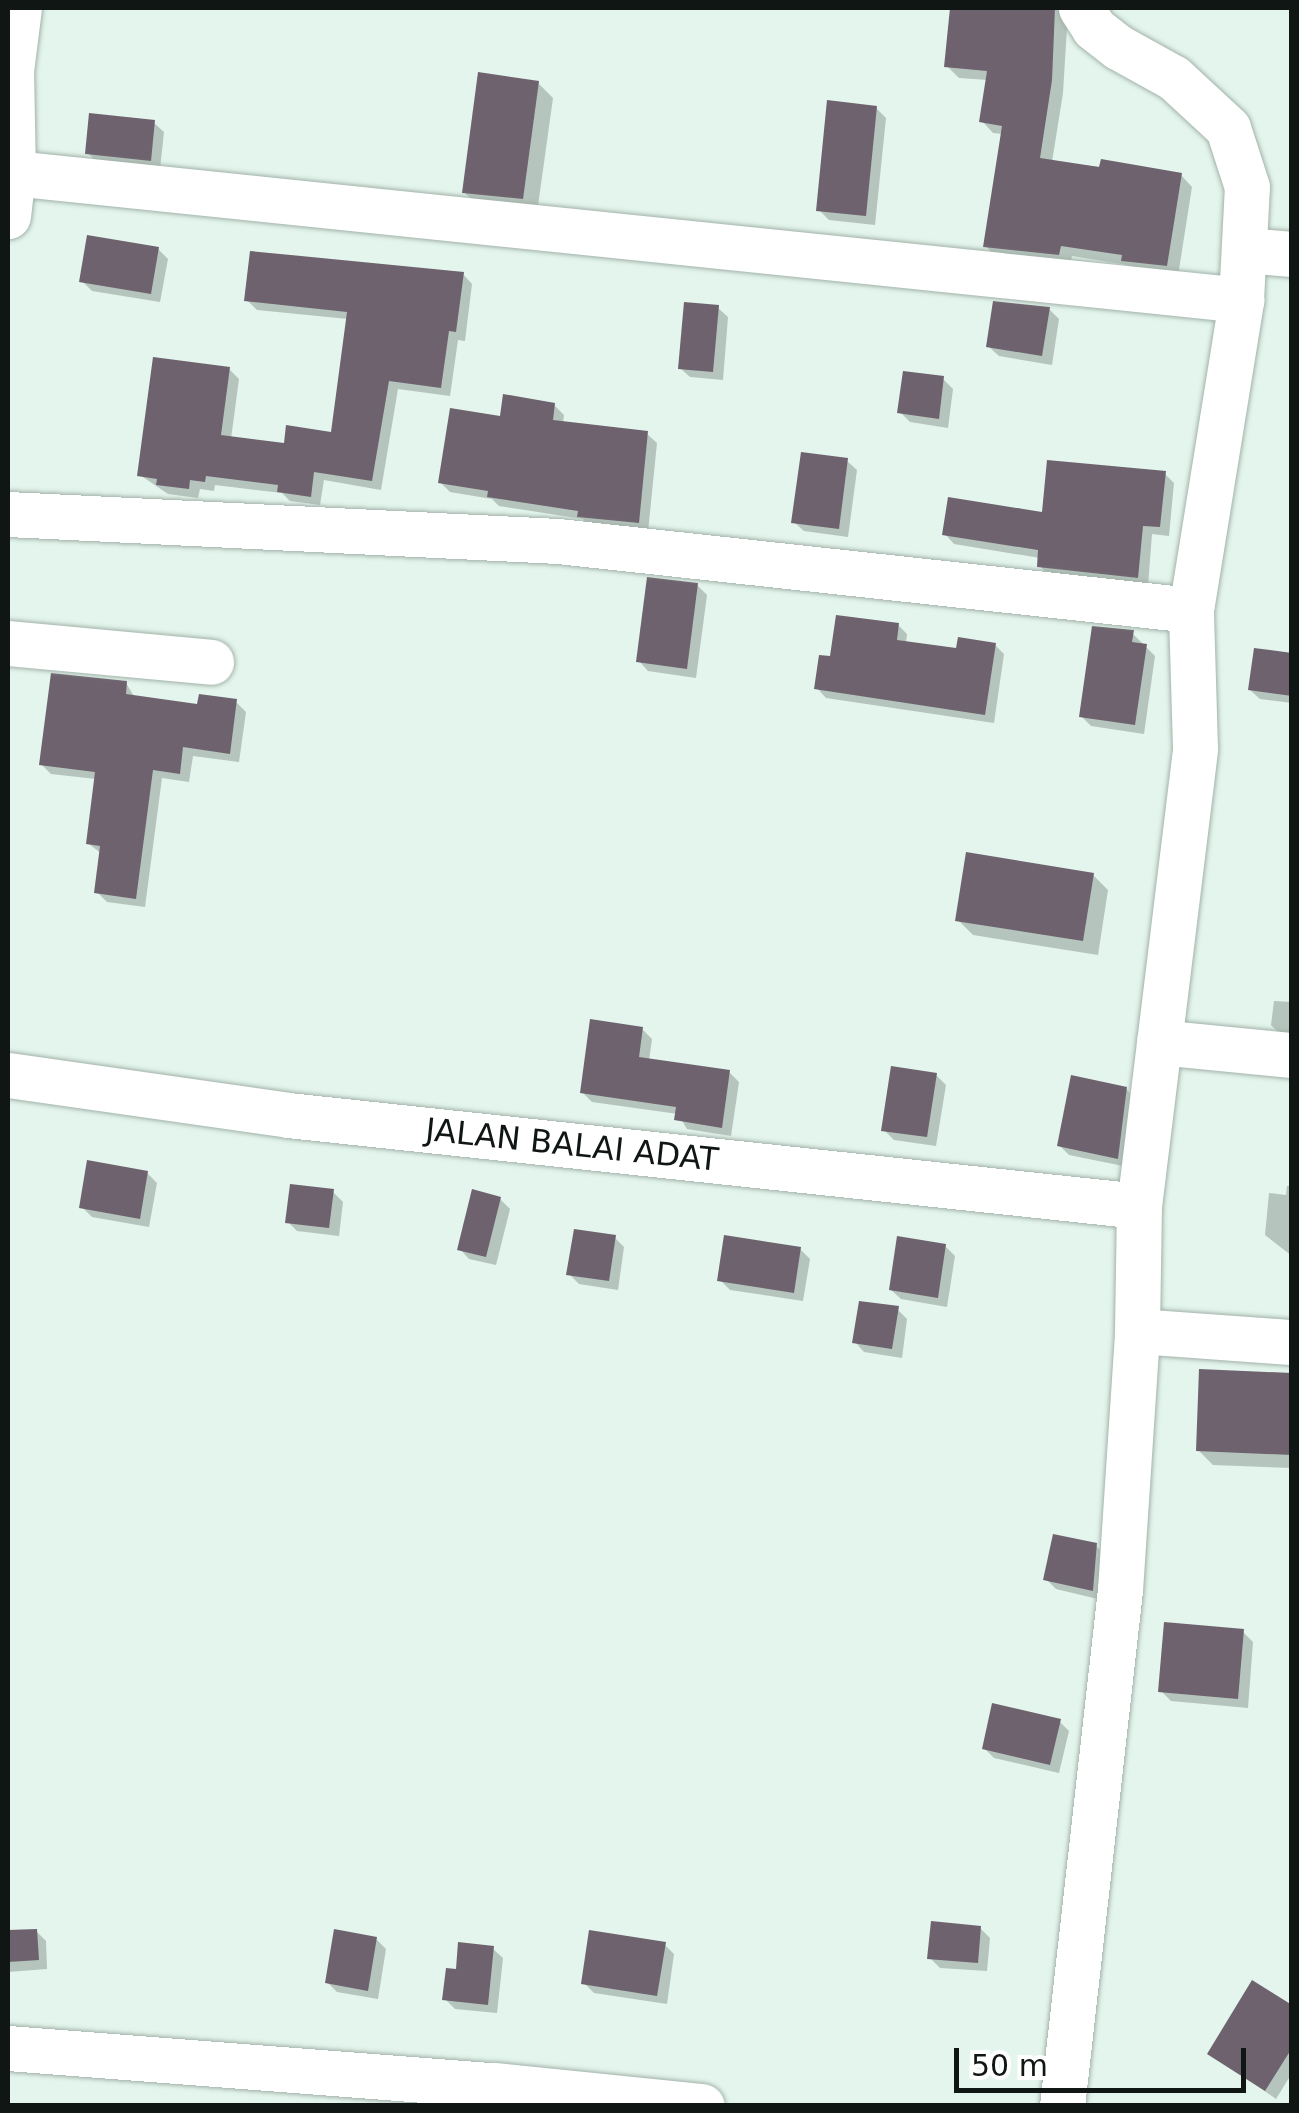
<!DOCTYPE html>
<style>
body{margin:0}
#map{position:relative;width:1299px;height:2113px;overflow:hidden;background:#e3f5ec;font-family:"DejaVu Sans",sans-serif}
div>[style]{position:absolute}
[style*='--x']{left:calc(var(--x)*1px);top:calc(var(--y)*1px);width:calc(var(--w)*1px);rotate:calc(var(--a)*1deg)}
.shadow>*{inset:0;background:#0003}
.building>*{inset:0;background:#6d626d}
.roads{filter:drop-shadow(0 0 2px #a2b2aa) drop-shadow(0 0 2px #a2b2aa)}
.street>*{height:45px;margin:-22.5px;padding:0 22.5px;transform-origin:22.5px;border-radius:22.5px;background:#fff}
span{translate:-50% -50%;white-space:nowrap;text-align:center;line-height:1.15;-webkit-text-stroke:8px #fff;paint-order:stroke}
.street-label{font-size:32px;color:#101614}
.frame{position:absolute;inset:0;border:10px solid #101614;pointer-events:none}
.scale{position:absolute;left:954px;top:2048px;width:292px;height:45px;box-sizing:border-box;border:5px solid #101614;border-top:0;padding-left:12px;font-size:30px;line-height:35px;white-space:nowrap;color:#101614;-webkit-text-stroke:8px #fff;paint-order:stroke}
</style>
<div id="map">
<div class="shadow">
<div style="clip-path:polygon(952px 8px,1064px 8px,1068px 11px,1063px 93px,1052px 162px,1181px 175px,1192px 187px,1178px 276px,1135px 272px,1128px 265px,1072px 256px,1070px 265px,997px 258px,986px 246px,1003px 134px,993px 133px,982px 121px,988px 80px,959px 78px,947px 66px)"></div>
<div style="clip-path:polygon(538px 83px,553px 98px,537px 213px,479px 207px,464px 192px)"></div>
<div style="clip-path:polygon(876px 108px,886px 118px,875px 225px,829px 220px,819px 210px)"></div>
<div style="clip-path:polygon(154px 123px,164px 132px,160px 169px,98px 163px,88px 153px)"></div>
<div style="clip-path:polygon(158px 249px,168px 259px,160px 302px,92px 291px,82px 281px)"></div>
<div style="clip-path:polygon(463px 274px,472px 284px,465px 341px,458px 340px,450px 396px,398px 389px,381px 490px,324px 480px,320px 505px,290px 501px,282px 493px,215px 485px,214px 491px,200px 489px,198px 498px,168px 494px,140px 475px,229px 369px,239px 379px,231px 439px,286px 446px,333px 434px,348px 319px,257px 310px,247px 300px)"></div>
<div style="clip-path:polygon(718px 308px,728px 317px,723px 380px,690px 377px,680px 368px)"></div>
<div style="clip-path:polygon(1049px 309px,1059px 319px,1052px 365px,999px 356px,989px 347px)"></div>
<div style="clip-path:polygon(943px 379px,953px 389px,948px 428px,910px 422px,900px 412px)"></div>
<div style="clip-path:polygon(554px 405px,564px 415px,563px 423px,647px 434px,657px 443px,648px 532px,589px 526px,583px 519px,499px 506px,492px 499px,450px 492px,440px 482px,502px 418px)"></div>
<div style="clip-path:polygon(847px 461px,857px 470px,848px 537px,804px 531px,794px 522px)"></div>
<div style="clip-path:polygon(1164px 473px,1174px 483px,1169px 536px,1152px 534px,1148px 586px,1049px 576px,1040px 566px,1040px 558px,954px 544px,945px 534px,1045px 515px)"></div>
<div style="clip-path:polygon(697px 585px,707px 595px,696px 678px,648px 671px,639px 661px)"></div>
<div style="clip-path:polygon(898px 625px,907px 634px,906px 644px,958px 651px,995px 645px,1004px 654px,994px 723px,826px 698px,817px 688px,832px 659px)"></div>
<div style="clip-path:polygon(1132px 633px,1155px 656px,1144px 734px,1091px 726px,1081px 716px)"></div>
<div style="clip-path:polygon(1292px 656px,1292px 703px,1260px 699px,1250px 690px)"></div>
<div style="clip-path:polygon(126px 683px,135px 698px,199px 707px,236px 702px,246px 712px,239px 762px,193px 756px,189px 782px,162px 778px,145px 907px,107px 902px,97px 892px,102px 854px,89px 844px,96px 779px,51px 774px,41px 764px)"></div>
<div style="clip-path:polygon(1093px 875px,1108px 890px,1098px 955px,973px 935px,958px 920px)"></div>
<div style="clip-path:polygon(1274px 1001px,1292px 1002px,1292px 1036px,1281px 1035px,1271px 1025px)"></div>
<div style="clip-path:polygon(642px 1029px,652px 1039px,649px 1061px,729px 1072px,739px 1082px,731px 1136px,687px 1129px,678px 1114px,592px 1102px,582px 1092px)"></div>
<div style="clip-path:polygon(936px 1075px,946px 1085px,936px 1146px,894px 1140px,884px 1130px)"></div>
<div style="clip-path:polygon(1126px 1089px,1136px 1099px,1128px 1167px,1069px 1155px,1059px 1145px)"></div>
<div style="clip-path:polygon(147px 1173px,157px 1183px,149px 1227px,92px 1217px,82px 1207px)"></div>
<div style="clip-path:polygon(1287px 1186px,1292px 1186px,1292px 1256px,1265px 1235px,1269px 1193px,1286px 1195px)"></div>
<div style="clip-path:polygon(333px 1192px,343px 1202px,339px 1236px,297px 1231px,288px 1222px)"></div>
<div style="clip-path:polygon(500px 1199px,510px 1209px,496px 1265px,469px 1259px,460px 1249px)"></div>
<div style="clip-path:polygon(614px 1237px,624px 1247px,618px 1290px,579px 1284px,569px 1274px)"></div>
<div style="clip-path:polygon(945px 1246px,955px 1256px,947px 1307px,901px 1299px,891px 1290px)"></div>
<div style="clip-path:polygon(800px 1249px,810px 1259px,803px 1301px,730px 1290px,720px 1280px)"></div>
<div style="clip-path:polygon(897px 1309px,907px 1319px,902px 1358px,864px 1352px,855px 1342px)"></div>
<div style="clip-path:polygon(1292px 1375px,1292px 1468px,1213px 1465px,1198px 1450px)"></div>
<div style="clip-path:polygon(1096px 1546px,1106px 1556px,1102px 1600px,1056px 1589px,1046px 1579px)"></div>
<div style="clip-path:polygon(1243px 1632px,1253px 1642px,1248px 1708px,1171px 1701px,1161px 1691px)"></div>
<div style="clip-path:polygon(1059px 1721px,1069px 1731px,1059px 1773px,994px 1758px,984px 1748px)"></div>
<div style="clip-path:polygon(980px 1928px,990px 1938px,987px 1971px,940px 1968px,930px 1958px)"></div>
<div style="clip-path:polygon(36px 1931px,46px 1941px,47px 1969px,8px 1972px,8px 1933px)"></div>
<div style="clip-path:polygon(376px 1939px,386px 1949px,378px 1999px,337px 1992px,327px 1982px)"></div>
<div style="clip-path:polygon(665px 1945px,674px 1954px,667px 2004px,594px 1993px,584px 1983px)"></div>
<div style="clip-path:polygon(493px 1949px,503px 1958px,497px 2013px,455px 2009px,445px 1999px,458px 1972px)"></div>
<div style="clip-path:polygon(1292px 2008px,1292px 2073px,1276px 2099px,1210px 2053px)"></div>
</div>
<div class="building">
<div style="clip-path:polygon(950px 8px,1055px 8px,1052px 80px,1040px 158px,1099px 167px,1101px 159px,1182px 173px,1167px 266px,1121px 261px,1122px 255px,1061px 246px,1059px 255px,983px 247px,1002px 126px,979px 122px,987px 71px,944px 67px)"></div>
<div style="clip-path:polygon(478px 72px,539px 81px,523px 199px,462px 193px)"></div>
<div style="clip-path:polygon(827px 100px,877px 106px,866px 216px,816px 211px)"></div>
<div style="clip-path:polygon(89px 113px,155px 120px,151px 161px,85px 154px)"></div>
<div style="clip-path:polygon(87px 235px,159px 247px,151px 294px,79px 282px)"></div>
<div style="clip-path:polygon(250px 251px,464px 272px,456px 332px,449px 331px,441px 388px,389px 381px,372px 481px,314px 472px,311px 497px,277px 492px,278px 485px,206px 476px,205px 482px,190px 480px,189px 489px,156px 485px,157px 479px,137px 476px,153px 357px,230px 367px,221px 435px,284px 443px,286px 425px,331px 432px,347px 312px,244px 301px)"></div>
<div style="clip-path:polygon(993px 301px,1050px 307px,1042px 356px,986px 347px)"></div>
<div style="clip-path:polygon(684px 302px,719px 305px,713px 372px,678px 369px)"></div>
<div style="clip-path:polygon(903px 371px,944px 376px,939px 419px,897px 413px)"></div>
<div style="clip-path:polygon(503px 394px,555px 403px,553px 420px,648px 431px,639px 523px,577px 517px,578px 511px,487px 497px,488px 491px,438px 483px,450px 408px,500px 416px)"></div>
<div style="clip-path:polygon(801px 452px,848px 458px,839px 529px,791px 523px)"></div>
<div style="clip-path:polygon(1047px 460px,1166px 471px,1160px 527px,1143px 526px,1138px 578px,1037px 567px,1038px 550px,942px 535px,948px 497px,1042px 512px)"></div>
<div style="clip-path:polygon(647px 577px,698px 583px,687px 669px,636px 662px)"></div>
<div style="clip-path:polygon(836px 615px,899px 623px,897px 640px,956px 648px,958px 637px,996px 643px,985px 715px,814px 689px,819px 655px,830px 656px)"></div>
<div style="clip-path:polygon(1092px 626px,1134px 630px,1132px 642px,1147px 644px,1135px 725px,1079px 717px)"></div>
<div style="clip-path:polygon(1254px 648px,1292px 653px,1292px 696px,1248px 690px)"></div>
<div style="clip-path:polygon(51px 673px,127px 681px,126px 694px,197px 704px,199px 694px,237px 699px,230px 754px,183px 747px,180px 774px,153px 770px,136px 899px,94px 893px,100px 846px,86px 844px,95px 772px,39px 765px)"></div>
<div style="clip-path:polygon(966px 852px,1094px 873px,1083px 941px,955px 921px)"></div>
<div style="clip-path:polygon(590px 1019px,643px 1027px,639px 1057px,730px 1070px,722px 1128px,674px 1120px,676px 1107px,580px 1093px)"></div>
<div style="clip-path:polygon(891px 1066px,937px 1073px,927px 1137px,881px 1131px)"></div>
<div style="clip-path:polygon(1071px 1075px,1127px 1087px,1118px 1159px,1057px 1146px)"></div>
<div style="clip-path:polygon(87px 1160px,148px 1171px,140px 1219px,79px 1208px)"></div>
<div style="clip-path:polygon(290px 1184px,334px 1189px,329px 1228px,285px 1223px)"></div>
<div style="clip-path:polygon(472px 1189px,501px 1197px,486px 1257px,457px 1250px)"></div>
<div style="clip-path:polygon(574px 1229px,616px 1235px,609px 1281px,566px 1275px)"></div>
<div style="clip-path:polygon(724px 1235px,801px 1247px,794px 1293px,717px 1281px)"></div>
<div style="clip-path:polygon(897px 1236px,946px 1244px,938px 1298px,889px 1290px)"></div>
<div style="clip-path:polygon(859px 1301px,899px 1306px,892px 1349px,852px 1343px)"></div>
<div style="clip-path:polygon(1199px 1369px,1292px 1373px,1292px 1455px,1196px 1451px)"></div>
<div style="clip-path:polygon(1053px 1534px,1097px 1543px,1093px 1591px,1043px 1580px)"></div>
<div style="clip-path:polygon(1164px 1622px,1244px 1629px,1238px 1699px,1158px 1692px)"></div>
<div style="clip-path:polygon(992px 1703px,1061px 1719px,1050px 1765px,982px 1749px)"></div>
<div style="clip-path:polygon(931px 1921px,981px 1926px,978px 1963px,927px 1959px)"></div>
<div style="clip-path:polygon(37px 1929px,39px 1960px,8px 1962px,8px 1930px)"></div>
<div style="clip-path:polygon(334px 1929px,377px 1937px,368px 1991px,325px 1983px)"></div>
<div style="clip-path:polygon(589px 1930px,666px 1942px,657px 1996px,581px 1984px)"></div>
<div style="clip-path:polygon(458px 1942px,494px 1946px,488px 2005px,442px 2000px,446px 1968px,456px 1969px)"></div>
<div style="clip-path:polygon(1252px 1980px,1292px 2005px,1292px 2048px,1265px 2091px,1207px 2054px)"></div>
</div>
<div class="roads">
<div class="street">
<div style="--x:13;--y:173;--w:1235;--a:5.9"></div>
<div style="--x:8;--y:216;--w:43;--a:-83.4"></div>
<div style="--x:13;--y:173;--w:102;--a:-91.1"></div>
<div style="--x:11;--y:71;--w:64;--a:-82.8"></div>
<div style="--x:1245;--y:250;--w:47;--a:4.9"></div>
<div style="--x:8;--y:514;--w:551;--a:2.81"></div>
<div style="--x:558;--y:541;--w:637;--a:6.22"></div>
<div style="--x:8;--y:643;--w:204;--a:5.3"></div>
<div style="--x:1159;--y:1042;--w:134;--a:5.6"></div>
<div style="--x:8;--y:1075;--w:283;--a:8.1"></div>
<div style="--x:288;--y:1115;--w:856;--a:6.1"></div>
<div style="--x:1137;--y:1331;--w:155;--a:4.1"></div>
<div style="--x:8;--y:2048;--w:487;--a:4.4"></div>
<div style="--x:494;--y:2085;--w:209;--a:5.8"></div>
<div style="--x:1062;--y:2106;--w:519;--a:-83.59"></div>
<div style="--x:1120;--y:1590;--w:260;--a:-86.2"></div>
<div style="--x:1137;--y:1331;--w:125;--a:-89.1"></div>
<div style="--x:1139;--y:1206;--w:461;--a:-83"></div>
<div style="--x:1195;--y:748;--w:138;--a:-91.7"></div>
<div style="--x:1191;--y:610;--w:314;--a:-80.8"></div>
<div style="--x:1241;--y:300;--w:113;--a:-87"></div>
<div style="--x:1247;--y:187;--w:62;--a:-107.9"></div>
<div style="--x:1228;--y:128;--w:74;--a:-137.2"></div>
<div style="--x:1174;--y:78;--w:64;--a:-151"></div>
<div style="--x:1118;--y:47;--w:31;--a:-142"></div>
<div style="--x:1094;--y:28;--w:24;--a:-123"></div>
</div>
</div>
<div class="street-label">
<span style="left:572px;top:1145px;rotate:6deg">JALAN BALAI ADAT</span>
</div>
<div class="frame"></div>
<div class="scale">50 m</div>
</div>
